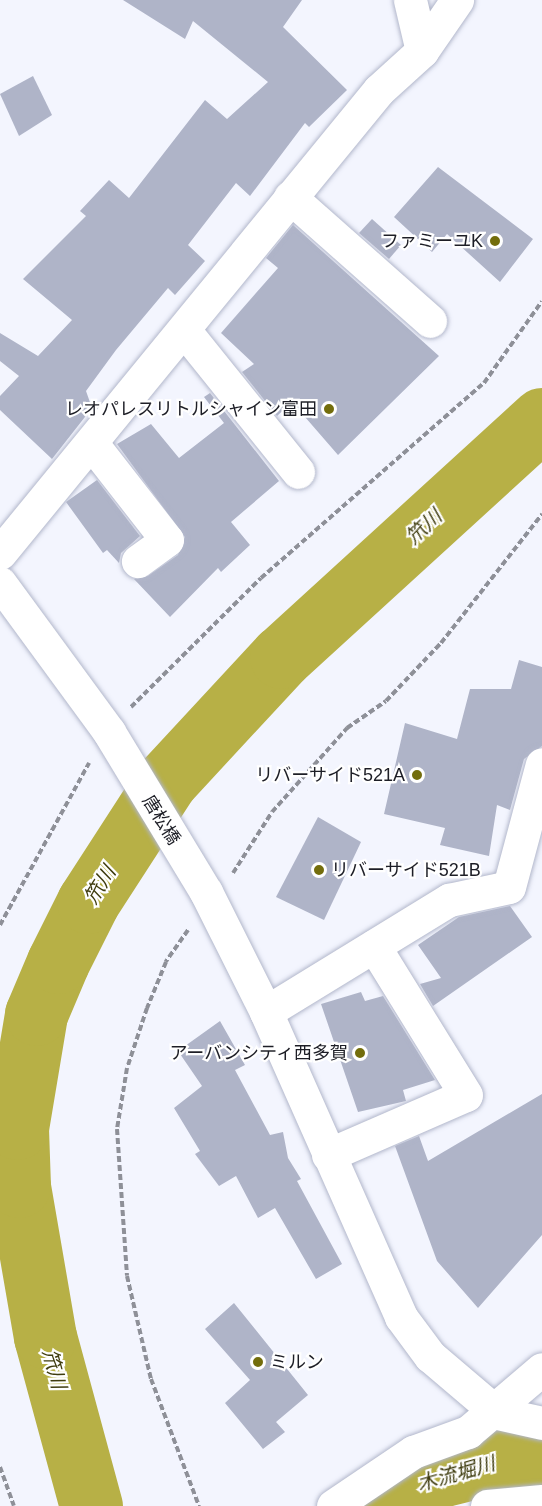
<!DOCTYPE html>
<meta charset="utf-8">
<style>
body{margin:0}
#map{position:relative;width:542px;height:1506px;overflow:hidden;background:#f3f5fe;font-family:Helvetica,"Noto Sans JP",sans-serif}
div>[style]{position:absolute}
[style*='--x']{left:calc(var(--x)*1px);top:calc(var(--y)*1px);width:calc(var(--w)*1px);rotate:calc(var(--a)*1deg)}
.stream>*{height:10px;margin:-5px;padding:0 5px;transform-origin:5px;border-radius:5px;background:#b7b046}
.river>*{height:63px;margin:-31.5px;padding:0 31.5px;transform-origin:31.5px;border-radius:31.5px;background:#b7b046}
.building>*{inset:0;background:#afb4c8}
.path>*{height:4px;margin-top:-2px;transform-origin:0;background:repeating-linear-gradient(90deg,#8e9098 0 6px,transparent 0 9px)}
.roads{filter:drop-shadow(0 0 2px #b2b7cb) drop-shadow(0 0 2px #b2b7cb)}
.minor>*{height:33px;margin:-16.5px;padding:0 16.5px;transform-origin:16.5px;border-radius:16.5px;background:#fff}
.dots>*{width:16px;height:16px;translate:-50% -50%;box-sizing:border-box;border:3px solid #fff;border-radius:50%}
span{translate:-50% -50%;white-space:nowrap;text-align:center;line-height:1.15;-webkit-text-stroke:4.5px #fff;paint-order:stroke}
.poi-label{font-size:18px;color:#1d1e26}
.right{translate:-100% -50%;text-align:right}
.left{translate:0 -50%;text-align:left}
.street-label{font-size:18px;color:#1d1e26}
.water-label{font-size:20px;color:#3f3c0f;font-style:italic}
</style>
<div id="map">
<div class="stream">
<div style="--x:0;--y:1115;--w:21;--a:37"></div>
</div>
<div class="river">
<div style="--x:91;--y:1506;--w:175;--a:-105.2"></div>
<div style="--x:45;--y:1337;--w:153;--a:-99.8"></div>
<div style="--x:19;--y:1186;--w:58;--a:-92"></div>
<div style="--x:17;--y:1128;--w:116;--a:-80.5"></div>
<div style="--x:36;--y:1014;--w:56;--a:-67.1"></div>
<div style="--x:58;--y:962;--w:67;--a:-63.4"></div>
<div style="--x:88;--y:902;--w:145;--a:-57.1"></div>
<div style="--x:167;--y:780;--w:168;--a:-47.2"></div>
<div style="--x:281;--y:657;--w:353;--a:-42.4"></div>
<div style="--x:375;--y:1506;--w:72;--a:-24.8"></div>
<div style="--x:440;--y:1476;--w:67;--a:-13.8"></div>
<div style="--x:505;--y:1460;--w:37;--a:2"></div>
</div>
<div class="building">
<div style="clip-path:polygon(123px 0,302px 0,283px 27px,347px 90px,309px 127px,305px 123px,250px 196px,236px 183px,188px 245px,205px 261px,175px 295px,168px 288px,116px 350px,86px 391px,92px 408px,52px 459px,0 410px,0 396px,19px 376px,0 361px,0 333px,38px 356px,72px 320px,23px 279px,86px 216px,80px 211px,109px 180px,129px 198px,205px 100px,227px 119px,268px 82px,193px 21px,185px 39px)"></div>
<div style="clip-path:polygon(33px 76px,52px 115px,19px 136px,0 94px)"></div>
<div style="clip-path:polygon(438px 167px,533px 239px,500px 282px,447px 234px,432px 252px,394px 217px)"></div>
<div style="clip-path:polygon(372px 219px,401px 245px,389px 259px,359px 233px)"></div>
<div style="clip-path:polygon(293px 225px,439px 356px,338px 455px,292px 402px,277px 416px,242px 372px,254px 364px,221px 333px,278px 268px,266px 258px)"></div>
<div style="clip-path:polygon(210px 393px,279px 481px,231px 522px,250px 545px,221px 572px,218px 568px,170px 617px,134px 579px,148px 576px,178px 555px,185px 537px,117px 444px,151px 424px,179px 458px,224px 423px,204px 397px)"></div>
<div style="clip-path:polygon(97px 480px,140px 536px,121px 553px,119px 563px,107px 550px,103px 553px,66px 502px)"></div>
<div style="clip-path:polygon(519px 660px,542px 667px,542px 746px,524px 759px,510px 810px,497px 805px,489px 856px,440px 845px,445px 828px,384px 814px,405px 723px,457px 739px,470px 689px,511px 689px)"></div>
<div style="clip-path:polygon(318px 817px,361px 842px,324px 920px,276px 897px)"></div>
<div style="clip-path:polygon(510px 906px,532px 937px,433px 1006px,420px 984px,441px 978px,418px 945px,459px 917px)"></div>
<div style="clip-path:polygon(361px 992px,365px 1001px,383px 996px,435px 1080px,403px 1090px,406px 1101px,358px 1112px,321px 1004px)"></div>
<div style="clip-path:polygon(220px 1021px,245px 1065px,235px 1070px,270px 1135px,283px 1132px,288px 1158px,301px 1179px,297px 1181px,342px 1264px,316px 1279px,275px 1208px,258px 1218px,236px 1176px,219px 1186px,195px 1154px,200px 1151px,174px 1108px,202px 1086px,178px 1051px)"></div>
<div style="clip-path:polygon(542px 1094px,542px 1235px,478px 1308px,437px 1261px,395px 1146px,419px 1136px,428px 1161px)"></div>
<div style="clip-path:polygon(234px 1303px,308px 1395px,276px 1422px,285px 1432px,263px 1449px,225px 1403px,250px 1380px,205px 1329px)"></div>
</div>
<div class="path">
<div style="--x:131;--y:707;--w:183;--a:-44.8"></div>
<div style="--x:261;--y:578;--w:296;--a:-41.2"></div>
<div style="--x:484;--y:383;--w:100;--a:-54.7"></div>
<div style="--x:233;--y:873;--w:72;--a:-57.4"></div>
<div style="--x:272;--y:812;--w:113;--a:-48.2"></div>
<div style="--x:347;--y:728;--w:47;--a:-34.7"></div>
<div style="--x:386;--y:701;--w:80;--a:-46.5"></div>
<div style="--x:441;--y:643;--w:164;--a:-51.9"></div>
<div style="--x:0;--y:925;--w:185;--a:-61.2"></div>
<div style="--x:188;--y:930;--w:39;--a:125"></div>
<div style="--x:166;--y:962;--w:50;--a:112.4"></div>
<div style="--x:147;--y:1008;--w:63;--a:108.4"></div>
<div style="--x:127;--y:1068;--w:62;--a:99.3"></div>
<div style="--x:117;--y:1129;--w:147;--a:86.1"></div>
<div style="--x:127;--y:1276;--w:106;--a:76.9"></div>
<div style="--x:151;--y:1379;--w:136;--a:69.3"></div>
<div style="--x:0;--y:1467;--w:41;--a:70.3"></div>
</div>
<div class="roads">
<div class="minor">
<div style="--x:410;--y:0;--w:52;--a:76.8"></div>
<div style="--x:290;--y:197;--w:187;--a:41.5"></div>
<div style="--x:184;--y:330;--w:182;--a:51.2"></div>
<div style="--x:93;--y:445;--w:120;--a:52.1"></div>
<div style="--x:167;--y:540;--w:36;--a:144"></div>
<div style="--x:0;--y:553;--w:598;--a:-50.7"></div>
<div style="--x:379;--y:90;--w:58;--a:-42.2"></div>
<div style="--x:422;--y:51;--w:62;--a:-55.5"></div>
<div style="--x:0;--y:583;--w:185;--a:53.8"></div>
<div style="--x:109;--y:732;--w:187;--a:58.8"></div>
<div style="--x:206;--y:892;--w:134;--a:63.4"></div>
<div style="--x:266;--y:1012;--w:334;--a:66.1"></div>
<div style="--x:401;--y:1317;--w:49;--a:53.4"></div>
<div style="--x:430;--y:1356;--w:88;--a:40.4"></div>
<div style="--x:497;--y:1413;--w:46;--a:12.5"></div>
<div style="--x:266;--y:1012;--w:215;--a:-31.5"></div>
<div style="--x:449;--y:900;--w:61;--a:-12.2"></div>
<div style="--x:509;--y:887;--w:127;--a:-75"></div>
<div style="--x:328;--y:1155;--w:150;--a:-23.5"></div>
<div style="--x:466;--y:1095;--w:175;--a:-121.7"></div>
<div style="--x:333;--y:1506;--w:97;--a:-34"></div>
<div style="--x:413;--y:1452;--w:59;--a:-20"></div>
<div style="--x:468;--y:1432;--w:97;--a:-40.4"></div>
<div style="--x:487;--y:1506;--w:55;--a:-5.2"></div>
</div>
</div>
<div class="dots">
<div style="left:495px;top:241px;background:#736d0c"></div>
<div style="left:329px;top:409px;background:#736d0c"></div>
<div style="left:417px;top:775px;background:#736d0c"></div>
<div style="left:319px;top:870px;background:#736d0c"></div>
<div style="left:360px;top:1053px;background:#736d0c"></div>
<div style="left:258px;top:1362px;background:#736d0c"></div>
</div>
<div class="poi-label">
<span class="right" style="left:483px;top:241px">ファミーユK</span>
<span class="right" style="left:317px;top:409px">レオパレスリトルシャイン富田</span>
<span class="right" style="left:405px;top:775px">リバーサイド521A</span>
<span class="left" style="left:331px;top:870px">リバーサイド521B</span>
<span class="right" style="left:348px;top:1053px">アーバンシティ西多賀</span>
<span class="left" style="left:270px;top:1362px">ミルン</span>
</div>
<div class="street-label">
<span style="left:161px;top:820px;rotate:58deg">唐松橋</span>
</div>
<div class="water-label">
<span style="left:424px;top:527px;rotate:-43deg">笊川</span>
<span style="left:100px;top:885px;rotate:-58deg">笊川</span>
<span style="left:54px;top:1369px;rotate:75deg">笊川</span>
<span style="left:456px;top:1474px;rotate:-16deg">木流堀川</span>
</div>
</div>
